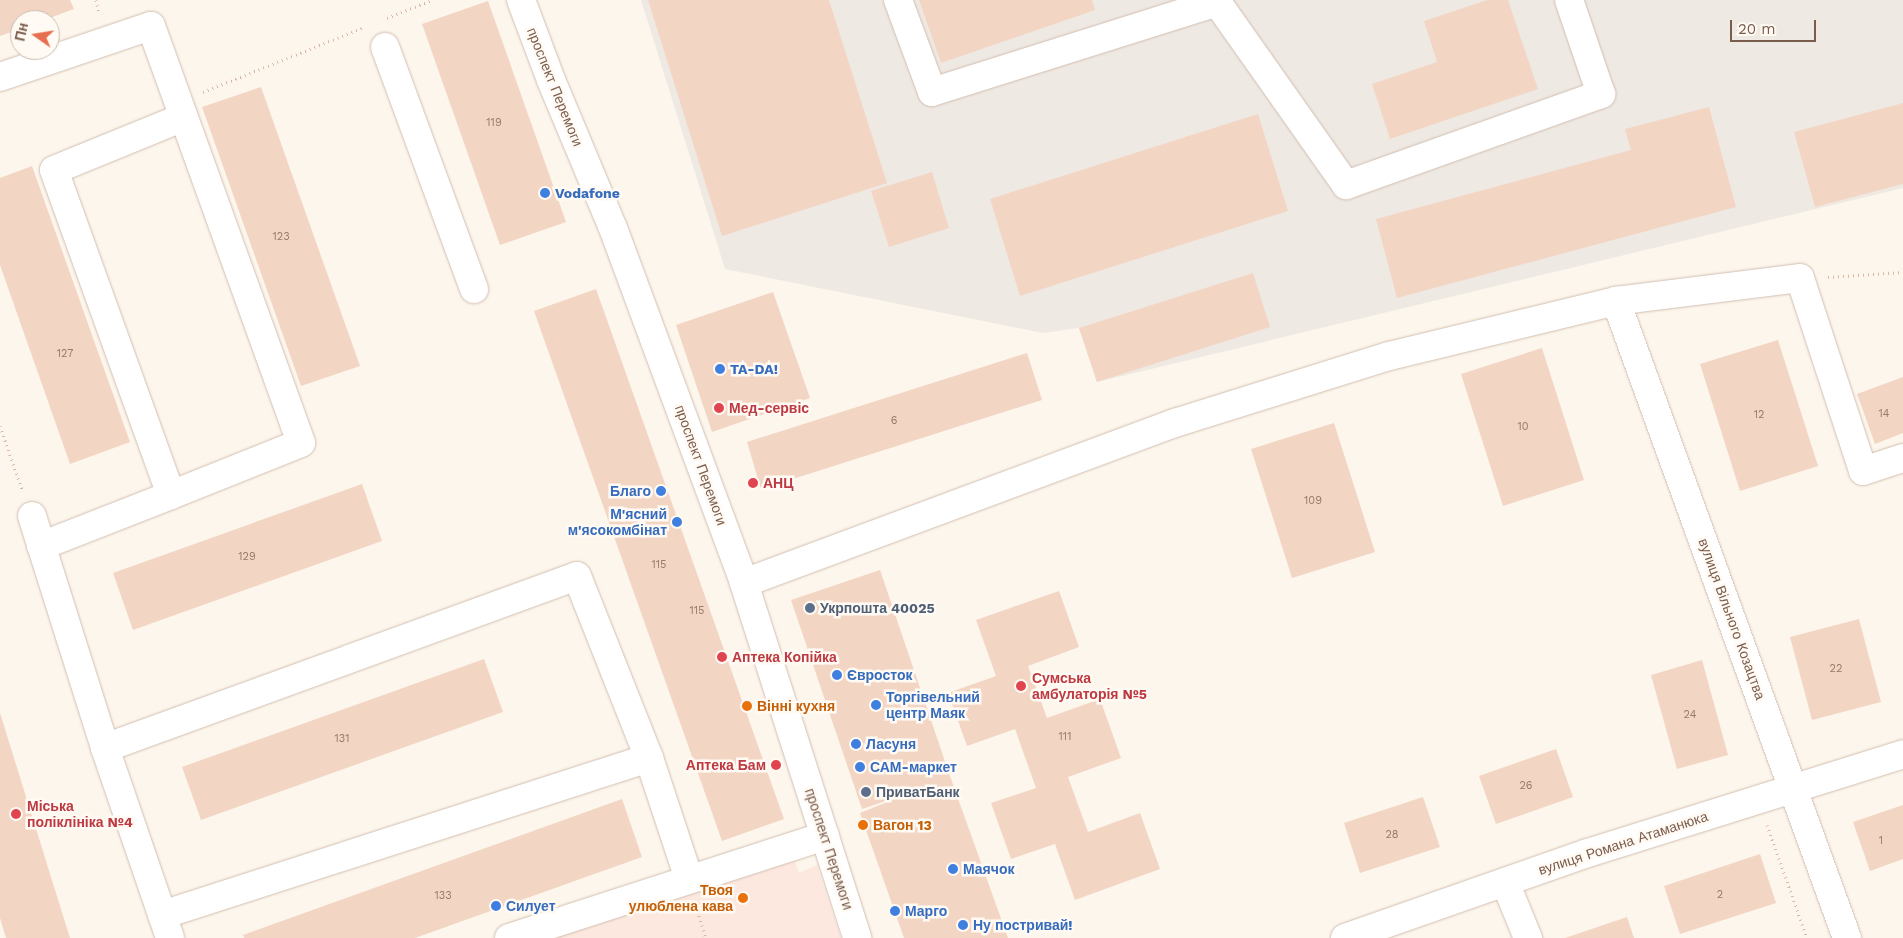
<!DOCTYPE html>
<meta charset="utf-8">
<style>
body{margin:0}
#map{position:relative;width:1903px;height:938px;overflow:hidden;background:#fdf6ec;font-family:"Work Sans",sans-serif}
div>[style]{position:absolute}
[style*='--x']{left:calc(var(--x)*1px);top:calc(var(--y)*1px);width:calc(var(--w)*1px);rotate:calc(var(--a)*1deg)}
.commercial>*{inset:0;background:#fde8e0}
.industrial>*{inset:0;background:#efe9e4}
.building>*{inset:0;background:#f3d5c3}
.path>*{height:3px;margin-top:-1.5px;transform-origin:0;background:repeating-linear-gradient(90deg,#d9b8a5 0 1px,transparent 0 5px)}
.roads{filter:drop-shadow(0 0 1px #d1beb0) drop-shadow(0 0 1px #d1beb0)}
.minor>*{height:28px;margin:-14px;padding:0 14px;transform-origin:14px;border-radius:14px;background:#fff}
.dots>*{width:14px;height:14px;translate:-50% -50%;box-sizing:border-box;border:2px solid #fffaf3;border-radius:50%}
span{translate:-50% -50%;white-space:nowrap;text-align:center;line-height:1.15;-webkit-text-stroke:5px #fffaf3;paint-order:stroke}
.number-label{font-size:11px;color:#987a6a}
.number-label span{-webkit-text-stroke-width:0}
.street-label{font-size:14px;color:#7a5c4d}
.shop-label{font-size:14px;color:#366cbe;font-weight:700}
.left{translate:0 -50%;text-align:left}
.right{translate:-100% -50%;text-align:right}
.health-label{font-size:14px;color:#be3a42;font-weight:700}
.service-label{font-size:14px;color:#4e5e75;font-weight:700}
.food-label{font-size:14px;color:#c56008;font-weight:700}
.north{position:absolute;left:10px;top:10px;width:50px;height:50px;box-sizing:border-box;background:#fffaf3;border:1px solid #cabbb1;border-radius:50%;rotate:283deg;font-size:14px;font-weight:700;line-height:20px;text-align:center;color:#7a5c4d}
.north::after{content:'';display:block;margin:auto;width:18px;height:22px;background:#e76f51;clip-path:polygon(50% 0,100% 100%,50% 72%,0 100%)}
.scale{position:absolute;left:1730px;top:20px;width:86px;height:22px;box-sizing:border-box;border:2px solid #7a5c4d;border-top:0;padding-left:6px;font-size:15px;line-height:18px;white-space:nowrap;color:#7a5c4d;-webkit-text-stroke:4px #fffaf3;paint-order:stroke}
</style>
<div id="map">
<div class="commercial">
<div style="clip-path:polygon(793px 856px,799px 873px,817px 865px,841px 938px,551px 938px)"></div>
</div>
<div class="industrial">
<div style="clip-path:polygon(641px 0,1903px 0,1903px 188px,1097px 382px,1079px 328px,1043px 333px,725px 269px)"></div>
</div>
<div class="building">
<div style="clip-path:polygon(0 0,70px 0,74px 9px,44px 20px,20px 20px,20px 29px,0 36px)"></div>
<div style="clip-path:polygon(648px 0,829px 0,887px 183px,722px 236px)"></div>
<div style="clip-path:polygon(919px 0,1092px 0,1095px 10px,941px 63px)"></div>
<div style="clip-path:polygon(1487px 0,1508px 0,1538px 89px,1390px 139px,1372px 84px,1437px 62px,1424px 21px)"></div>
<div style="clip-path:polygon(488px 1px,566px 222px,500px 245px,422px 24px)"></div>
<div style="clip-path:polygon(261px 87px,360px 366px,301px 386px,202px 107px)"></div>
<div style="clip-path:polygon(1903px 103px,1903px 184px,1815px 207px,1794px 132px)"></div>
<div style="clip-path:polygon(1709px 107px,1736px 207px,1397px 298px,1376px 219px,1631px 150px,1625px 129px)"></div>
<div style="clip-path:polygon(1258px 114px,1288px 211px,1020px 296px,990px 199px)"></div>
<div style="clip-path:polygon(32px 166px,130px 442px,70px 464px,0 265px,0 178px)"></div>
<div style="clip-path:polygon(932px 172px,949px 228px,889px 247px,871px 191px)"></div>
<div style="clip-path:polygon(1253px 273px,1270px 327px,1097px 382px,1079px 328px)"></div>
<div style="clip-path:polygon(596px 289px,784px 819px,722px 841px,534px 311px)"></div>
<div style="clip-path:polygon(773px 292px,810px 398px,712px 432px,676px 325px)"></div>
<div style="clip-path:polygon(1778px 340px,1818px 466px,1740px 491px,1700px 364px)"></div>
<div style="clip-path:polygon(1542px 348px,1584px 480px,1503px 506px,1461px 374px)"></div>
<div style="clip-path:polygon(1027px 353px,1042px 400px,761px 489px,747px 442px)"></div>
<div style="clip-path:polygon(1903px 377px,1903px 433px,1875px 444px,1857px 394px)"></div>
<div style="clip-path:polygon(1334px 423px,1375px 552px,1292px 578px,1251px 449px)"></div>
<div style="clip-path:polygon(362px 484px,382px 541px,133px 630px,113px 573px)"></div>
<div style="clip-path:polygon(880px 570px,951px 779px,1008px 938px,904px 938px,860px 813px,915px 791px,862px 809px,791px 600px)"></div>
<div style="clip-path:polygon(1059px 591px,1079px 647px,1028px 666px,1047px 718px,1100px 699px,1121px 758px,1068px 777px,1088px 832px,1140px 813px,1160px 869px,1075px 900px,1055px 844px,1011px 859px,991px 803px,1036px 788px,1015px 729px,967px 746px,948px 693px,996px 676px,976px 620px)"></div>
<div style="clip-path:polygon(1859px 619px,1881px 702px,1812px 720px,1790px 637px)"></div>
<div style="clip-path:polygon(484px 659px,503px 712px,201px 820px,182px 767px)"></div>
<div style="clip-path:polygon(1702px 660px,1728px 755px,1677px 769px,1651px 675px)"></div>
<div style="clip-path:polygon(0 713px,70px 938px,6px 938px,0 918px)"></div>
<div style="clip-path:polygon(1556px 749px,1573px 797px,1496px 824px,1479px 776px)"></div>
<div style="clip-path:polygon(1423px 797px,1440px 847px,1360px 873px,1344px 823px)"></div>
<div style="clip-path:polygon(622px 799px,642px 857px,415px 938px,244px 938px,243px 935px)"></div>
<div style="clip-path:polygon(1903px 805px,1903px 859px,1870px 871px,1853px 822px)"></div>
<div style="clip-path:polygon(1760px 854px,1776px 903px,1680px 934px,1664px 886px)"></div>
<div style="clip-path:polygon(1627px 917px,1634px 938px,1565px 938px)"></div>
</div>
<div class="path">
<div style="--x:96;--y:0;--w:14;--a:78"></div>
<div style="--x:387;--y:18;--w:48;--a:-21.8"></div>
<div style="--x:203;--y:92;--w:171;--a:-21.9"></div>
<div style="--x:1828;--y:277;--w:75;--a:-3.8"></div>
<div style="--x:0;--y:426;--w:67;--a:70.8"></div>
<div style="--x:1767;--y:825;--w:120;--a:70.5"></div>
<div style="--x:696;--y:906;--w:34;--a:73"></div>
</div>
<div class="roads">
<div class="minor">
<div style="--x:521;--y:0;--w:85;--a:69.4"></div>
<div style="--x:551;--y:80;--w:160;--a:67.3"></div>
<div style="--x:613;--y:228;--w:378;--a:69.7"></div>
<div style="--x:744;--y:583;--w:373;--a:72.3"></div>
<div style="--x:898;--y:0;--w:98;--a:69.7"></div>
<div style="--x:932;--y:92;--w:299;--a:-17.5"></div>
<div style="--x:1217;--y:2;--w:224;--a:54.8"></div>
<div style="--x:1346;--y:185;--w:271;--a:-19.6"></div>
<div style="--x:1601;--y:94;--w:99;--a:-108.8"></div>
<div style="--x:385;--y:47;--w:258;--a:69.8"></div>
<div style="--x:0;--y:77;--w:159;--a:-18.7"></div>
<div style="--x:151;--y:26;--w:443;--a:70.2"></div>
<div style="--x:301;--y:443;--w:140;--a:158.2"></div>
<div style="--x:171;--y:495;--w:345;--a:-109.8"></div>
<div style="--x:54;--y:170;--w:140;--a:-22.2"></div>
<div style="--x:1616;--y:301;--w:678;--a:70.07"></div>
<div style="--x:32;--y:516;--w:243;--a:72.5"></div>
<div style="--x:105;--y:748;--w:201;--a:71.1"></div>
<div style="--x:41;--y:546;--w:140;--a:-21.4"></div>
<div style="--x:744;--y:583;--w:460;--a:-20.4"></div>
<div style="--x:1175;--y:423;--w:224;--a:-17.4"></div>
<div style="--x:1389;--y:356;--w:234;--a:-13.6"></div>
<div style="--x:1616;--y:301;--w:185;--a:-7.1"></div>
<div style="--x:1800;--y:278;--w:203;--a:71.9"></div>
<div style="--x:1863;--y:471;--w:42;--a:-18"></div>
<div style="--x:105;--y:748;--w:502;--a:-20.02"></div>
<div style="--x:577;--y:576;--w:196;--a:68.4"></div>
<div style="--x:1505;--y:882;--w:61;--a:67.7"></div>
<div style="--x:162;--y:915;--w:512;--a:-17.87"></div>
<div style="--x:649;--y:758;--w:127;--a:71.7"></div>
<div style="--x:509;--y:938;--w:332;--a:-17.9"></div>
<div style="--x:1345;--y:938;--w:257;--a:-19.3"></div>
<div style="--x:1588;--y:853;--w:330;--a:-17.4"></div>
</div>
</div>
<div class="dots">
<div style="left:545px;top:193px;background:#3f7fe0"></div>
<div style="left:720px;top:369px;background:#3f7fe0"></div>
<div style="left:719px;top:408px;background:#e0444e"></div>
<div style="left:753px;top:483px;background:#e0444e"></div>
<div style="left:661px;top:491px;background:#3f7fe0"></div>
<div style="left:677px;top:522px;background:#3f7fe0"></div>
<div style="left:810px;top:608px;background:#5c6f8a"></div>
<div style="left:722px;top:657px;background:#e0444e"></div>
<div style="left:837px;top:675px;background:#3f7fe0"></div>
<div style="left:1021px;top:686px;background:#e0444e"></div>
<div style="left:876px;top:705px;background:#3f7fe0"></div>
<div style="left:747px;top:706px;background:#e8710a"></div>
<div style="left:856px;top:744px;background:#3f7fe0"></div>
<div style="left:776px;top:765px;background:#e0444e"></div>
<div style="left:860px;top:767px;background:#3f7fe0"></div>
<div style="left:866px;top:792px;background:#5c6f8a"></div>
<div style="left:16px;top:814px;background:#e0444e"></div>
<div style="left:863px;top:825px;background:#e8710a"></div>
<div style="left:953px;top:869px;background:#3f7fe0"></div>
<div style="left:743px;top:898px;background:#e8710a"></div>
<div style="left:496px;top:906px;background:#3f7fe0"></div>
<div style="left:895px;top:911px;background:#3f7fe0"></div>
<div style="left:963px;top:925px;background:#3f7fe0"></div>
</div>
<div class="number-label">
<span style="left:494px;top:123px">119</span>
<span style="left:281px;top:237px">123</span>
<span style="left:65px;top:354px">127</span>
<span style="left:1884px;top:414px">14</span>
<span style="left:1759px;top:415px">12</span>
<span style="left:894px;top:421px">6</span>
<span style="left:1523px;top:427px">10</span>
<span style="left:1313px;top:501px">109</span>
<span style="left:247px;top:557px">129</span>
<span style="left:659px;top:565px">115</span>
<span style="left:697px;top:611px">115</span>
<span style="left:1836px;top:669px">22</span>
<span style="left:1690px;top:715px">24</span>
<span style="left:1065px;top:737px">111</span>
<span style="left:342px;top:739px">131</span>
<span style="left:1526px;top:786px">26</span>
<span style="left:1392px;top:835px">28</span>
<span style="left:1881px;top:841px">1</span>
<span style="left:1720px;top:895px">2</span>
<span style="left:443px;top:896px">133</span>
</div>
<div class="street-label">
<span style="left:555px;top:87px;rotate:68deg">проспект Перемоги</span>
<span style="left:701px;top:465px;rotate:70deg">проспект Перемоги</span>
<span style="left:1732px;top:619px;rotate:70deg">вулиця Вільного Козацтва</span>
<span style="left:1623px;top:843px;rotate:-18deg">вулиця Романа Атаманюка</span>
<span style="left:829px;top:849px;rotate:72deg">проспект Перемоги</span>
</div>
<div class="shop-label">
<span class="left" style="left:555px;top:193px">Vodafone</span>
<span class="left" style="left:730px;top:369px">TA-DA!</span>
<span class="right" style="left:651px;top:491px">Благо</span>
<span class="right" style="left:667px;top:522px">М'ясний<br>м'ясокомбінат</span>
<span class="left" style="left:847px;top:675px">Євросток</span>
<span class="left" style="left:886px;top:705px">Торгівельний<br>центр Маяк</span>
<span class="left" style="left:866px;top:744px">Ласуня</span>
<span class="left" style="left:870px;top:767px">САМ-маркет</span>
<span class="left" style="left:963px;top:869px">Маячок</span>
<span class="left" style="left:506px;top:906px">Силует</span>
<span class="left" style="left:905px;top:911px">Марго</span>
<span class="left" style="left:973px;top:925px">Ну постривай!</span>
</div>
<div class="health-label">
<span class="left" style="left:729px;top:408px">Мед-сервіс</span>
<span class="left" style="left:763px;top:483px">АНЦ</span>
<span class="left" style="left:732px;top:657px">Аптека Копійка</span>
<span class="left" style="left:1032px;top:686px">Сумська<br>амбулаторія №5</span>
<span class="right" style="left:766px;top:765px">Аптека Бам</span>
<span class="left" style="left:27px;top:814px">Міська<br>поліклініка №4</span>
</div>
<div class="service-label">
<span class="left" style="left:820px;top:608px">Укрпошта 40025</span>
<span class="left" style="left:876px;top:792px">ПриватБанк</span>
</div>
<div class="food-label">
<span class="left" style="left:757px;top:706px">Вінні кухня</span>
<span class="left" style="left:873px;top:825px">Вагон 13</span>
<span class="right" style="left:733px;top:898px">Твоя<br>улюблена кава</span>
</div>
<div class="north">Пн</div>
<div class="scale">20 m</div>
</div>
